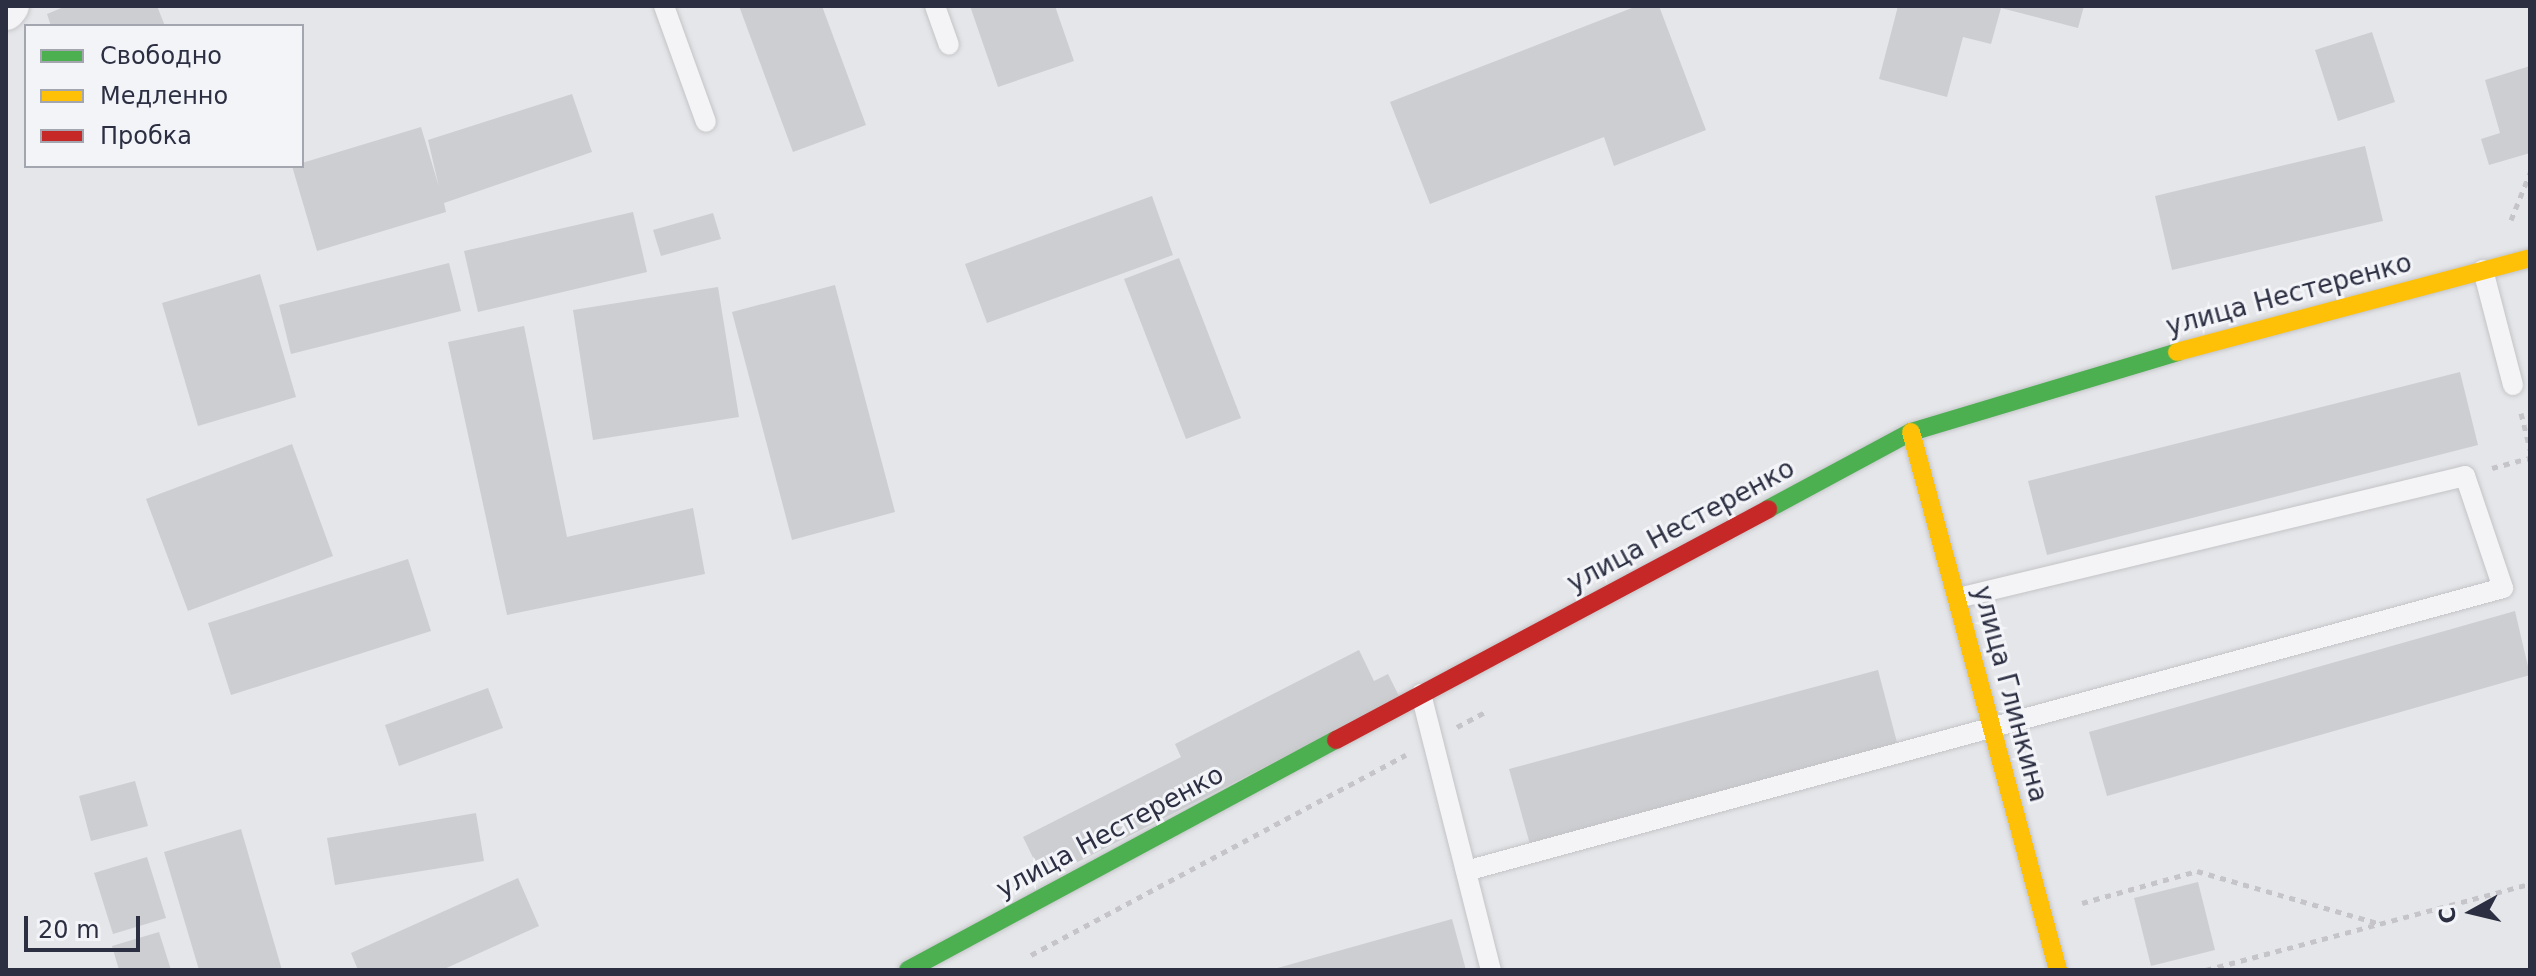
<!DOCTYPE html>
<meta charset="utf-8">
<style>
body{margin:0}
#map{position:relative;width:2536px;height:976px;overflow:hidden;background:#e5e6e9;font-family:"DejaVu Sans",sans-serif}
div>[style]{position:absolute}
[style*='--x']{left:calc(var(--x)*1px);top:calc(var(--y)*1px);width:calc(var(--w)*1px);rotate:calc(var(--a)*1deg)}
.building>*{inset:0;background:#cdced1}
.path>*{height:5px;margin-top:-2.5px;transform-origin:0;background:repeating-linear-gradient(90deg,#c4c4c9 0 6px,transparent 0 12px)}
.roads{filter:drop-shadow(0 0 2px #c3c4c7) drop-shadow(0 0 2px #c3c4c7)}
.lane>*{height:20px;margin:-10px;padding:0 10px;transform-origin:10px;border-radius:10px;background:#f4f4f6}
.street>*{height:38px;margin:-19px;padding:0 19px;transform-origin:19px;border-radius:19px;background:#f4f4f6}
.fast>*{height:18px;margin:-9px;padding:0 9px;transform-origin:9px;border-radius:9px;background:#4caf50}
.slow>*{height:18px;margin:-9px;padding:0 9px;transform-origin:9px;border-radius:9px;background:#ffc107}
.jam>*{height:18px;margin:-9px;padding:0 9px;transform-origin:9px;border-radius:9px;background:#c62828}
span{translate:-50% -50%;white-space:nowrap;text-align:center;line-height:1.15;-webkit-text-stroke:6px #f3f4f8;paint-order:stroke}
.street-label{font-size:26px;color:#2c2f42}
.frame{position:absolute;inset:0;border:8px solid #2c2f42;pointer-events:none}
.legend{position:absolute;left:24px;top:24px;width:280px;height:144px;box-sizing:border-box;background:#f3f4f8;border:2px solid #a3a5af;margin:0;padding:10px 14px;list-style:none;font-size:24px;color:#2c2f42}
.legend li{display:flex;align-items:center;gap:16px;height:40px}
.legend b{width:40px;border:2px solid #a3a5af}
.north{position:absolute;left:2432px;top:872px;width:80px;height:80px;-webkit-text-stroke:6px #f3f4f8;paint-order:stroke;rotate:262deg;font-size:22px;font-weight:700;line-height:32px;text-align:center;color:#2c2f42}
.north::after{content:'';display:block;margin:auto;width:28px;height:36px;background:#2c2f42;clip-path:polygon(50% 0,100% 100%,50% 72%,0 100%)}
.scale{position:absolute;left:24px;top:916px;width:116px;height:36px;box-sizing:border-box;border:4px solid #2c2f42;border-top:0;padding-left:10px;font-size:24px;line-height:28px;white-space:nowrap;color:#2c2f42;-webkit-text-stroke:6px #f3f4f8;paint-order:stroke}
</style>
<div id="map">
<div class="building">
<div style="clip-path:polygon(66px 6px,157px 6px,165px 26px,51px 26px,47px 14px)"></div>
<div style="clip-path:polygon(739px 6px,822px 6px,866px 125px,793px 152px)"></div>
<div style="clip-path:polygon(970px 6px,1055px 6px,1074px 61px,998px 87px)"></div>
<div style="clip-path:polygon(1637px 6px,1659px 6px,1706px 130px,1614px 166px,1604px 137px,1430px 204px,1390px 102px)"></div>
<div style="clip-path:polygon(1898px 6px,2084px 6px,2078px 28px,2001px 8px,1991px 44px,1963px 37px,1947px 97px,1879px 79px)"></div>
<div style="clip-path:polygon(2372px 32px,2395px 102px,2338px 121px,2315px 50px)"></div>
<div style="clip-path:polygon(2530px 66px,2530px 153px,2489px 165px,2481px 139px,2500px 133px,2485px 80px)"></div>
<div style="clip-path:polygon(572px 94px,592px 152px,444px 203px,446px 212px,317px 251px,292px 166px,421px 127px,439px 187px,428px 140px)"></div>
<div style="clip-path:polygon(2365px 146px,2383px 221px,2172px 270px,2155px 196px)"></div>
<div style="clip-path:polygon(1152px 196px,1173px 255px,987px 323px,965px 264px)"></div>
<div style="clip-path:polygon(633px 212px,647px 272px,478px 312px,464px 251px)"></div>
<div style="clip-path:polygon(713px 213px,721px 239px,661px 256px,653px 230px)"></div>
<div style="clip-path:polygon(1179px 258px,1241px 418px,1186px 439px,1124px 279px)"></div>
<div style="clip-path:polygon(449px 263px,461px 311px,291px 354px,279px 305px)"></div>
<div style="clip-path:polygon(260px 274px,296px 397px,198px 426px,162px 303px)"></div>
<div style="clip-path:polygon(835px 285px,895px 512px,792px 540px,732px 312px)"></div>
<div style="clip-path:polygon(718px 287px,739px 417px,593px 440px,573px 310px)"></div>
<div style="clip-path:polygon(524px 326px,567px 537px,693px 508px,705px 574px,507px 615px,448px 342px)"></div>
<div style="clip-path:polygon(2460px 372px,2478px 445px,2047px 555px,2028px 481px)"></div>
<div style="clip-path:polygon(292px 444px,333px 556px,188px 611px,146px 499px)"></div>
<div style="clip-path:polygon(408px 559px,431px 631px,231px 695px,208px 623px)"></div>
<div style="clip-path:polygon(2515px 611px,2530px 675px,2107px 796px,2089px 732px)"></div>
<div style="clip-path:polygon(1359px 650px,1374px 681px,1388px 674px,1400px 698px,1062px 870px,1057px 861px,1039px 870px,1023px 837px,1181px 757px,1175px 744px)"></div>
<div style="clip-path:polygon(1878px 670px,1899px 750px,1531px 848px,1509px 769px)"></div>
<div style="clip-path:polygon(488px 688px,503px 728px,399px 766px,385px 725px)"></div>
<div style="clip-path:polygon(135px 781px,148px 826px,91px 841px,79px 796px)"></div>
<div style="clip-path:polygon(476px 813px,484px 861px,335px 885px,327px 838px)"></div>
<div style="clip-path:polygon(241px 829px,282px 970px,199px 970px,164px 852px)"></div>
<div style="clip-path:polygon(147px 857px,166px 918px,113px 934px,94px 873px)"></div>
<div style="clip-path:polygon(518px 878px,539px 926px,442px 970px,358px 970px,351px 953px)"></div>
<div style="clip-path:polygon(2198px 882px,2215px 950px,2151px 966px,2134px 898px)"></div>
<div style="clip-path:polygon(1452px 919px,1466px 970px,1274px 970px,1274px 969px)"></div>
<div style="clip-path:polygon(159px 932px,171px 970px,119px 970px,112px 946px)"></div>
</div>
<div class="path">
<div style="--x:2511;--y:220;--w:51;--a:-68"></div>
<div style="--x:2521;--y:413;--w:38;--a:76"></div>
<div style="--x:2492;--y:468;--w:39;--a:-15"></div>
<div style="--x:1457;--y:727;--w:34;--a:-28"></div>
<div style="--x:2082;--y:903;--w:119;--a:-15.5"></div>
<div style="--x:2197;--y:871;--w:191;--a:16.1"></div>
<div style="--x:1031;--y:955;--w:425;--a:-28.1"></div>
<div style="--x:2206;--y:970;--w:335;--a:-14.9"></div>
</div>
<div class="roads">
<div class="lane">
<div style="--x:664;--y:6;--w:123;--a:70.1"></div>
<div style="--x:935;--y:6;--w:41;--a:70.3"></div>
<div style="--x:2483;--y:270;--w:119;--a:75.4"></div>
<div style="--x:1421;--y:694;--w:285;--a:75.8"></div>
<div style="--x:1466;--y:871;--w:1075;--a:-15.26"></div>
<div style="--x:2503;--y:588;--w:118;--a:-108.7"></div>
<div style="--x:2465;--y:476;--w:521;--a:166.47"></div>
</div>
<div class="street">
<div style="--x:6;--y:11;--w:6;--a:-51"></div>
</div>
<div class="fast">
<div style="--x:1768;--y:509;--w:162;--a:-28.3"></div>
<div style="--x:1911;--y:432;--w:278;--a:-16.7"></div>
<div style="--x:908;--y:970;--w:486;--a:-28.3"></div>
</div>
<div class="slow">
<div style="--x:2177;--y:352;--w:365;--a:-14.9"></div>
<div style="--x:1911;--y:432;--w:558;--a:74.72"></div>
</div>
<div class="jam">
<div style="--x:1336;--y:740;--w:490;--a:-28.1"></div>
</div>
</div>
<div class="street-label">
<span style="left:2289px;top:295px;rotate:-15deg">улица Нестеренко</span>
<span style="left:1681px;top:526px;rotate:-28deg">улица Нестеренко</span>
<span style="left:2010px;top:694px;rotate:75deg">улица Глинкина</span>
<span style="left:1110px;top:832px;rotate:-28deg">улица Нестеренко</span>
</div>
<div class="frame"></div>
<ul class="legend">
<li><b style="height:10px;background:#4caf50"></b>Свободно</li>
<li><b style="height:10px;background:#ffc107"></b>Медленно</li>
<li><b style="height:10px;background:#c62828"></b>Пробка</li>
</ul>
<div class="north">С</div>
<div class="scale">20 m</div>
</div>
